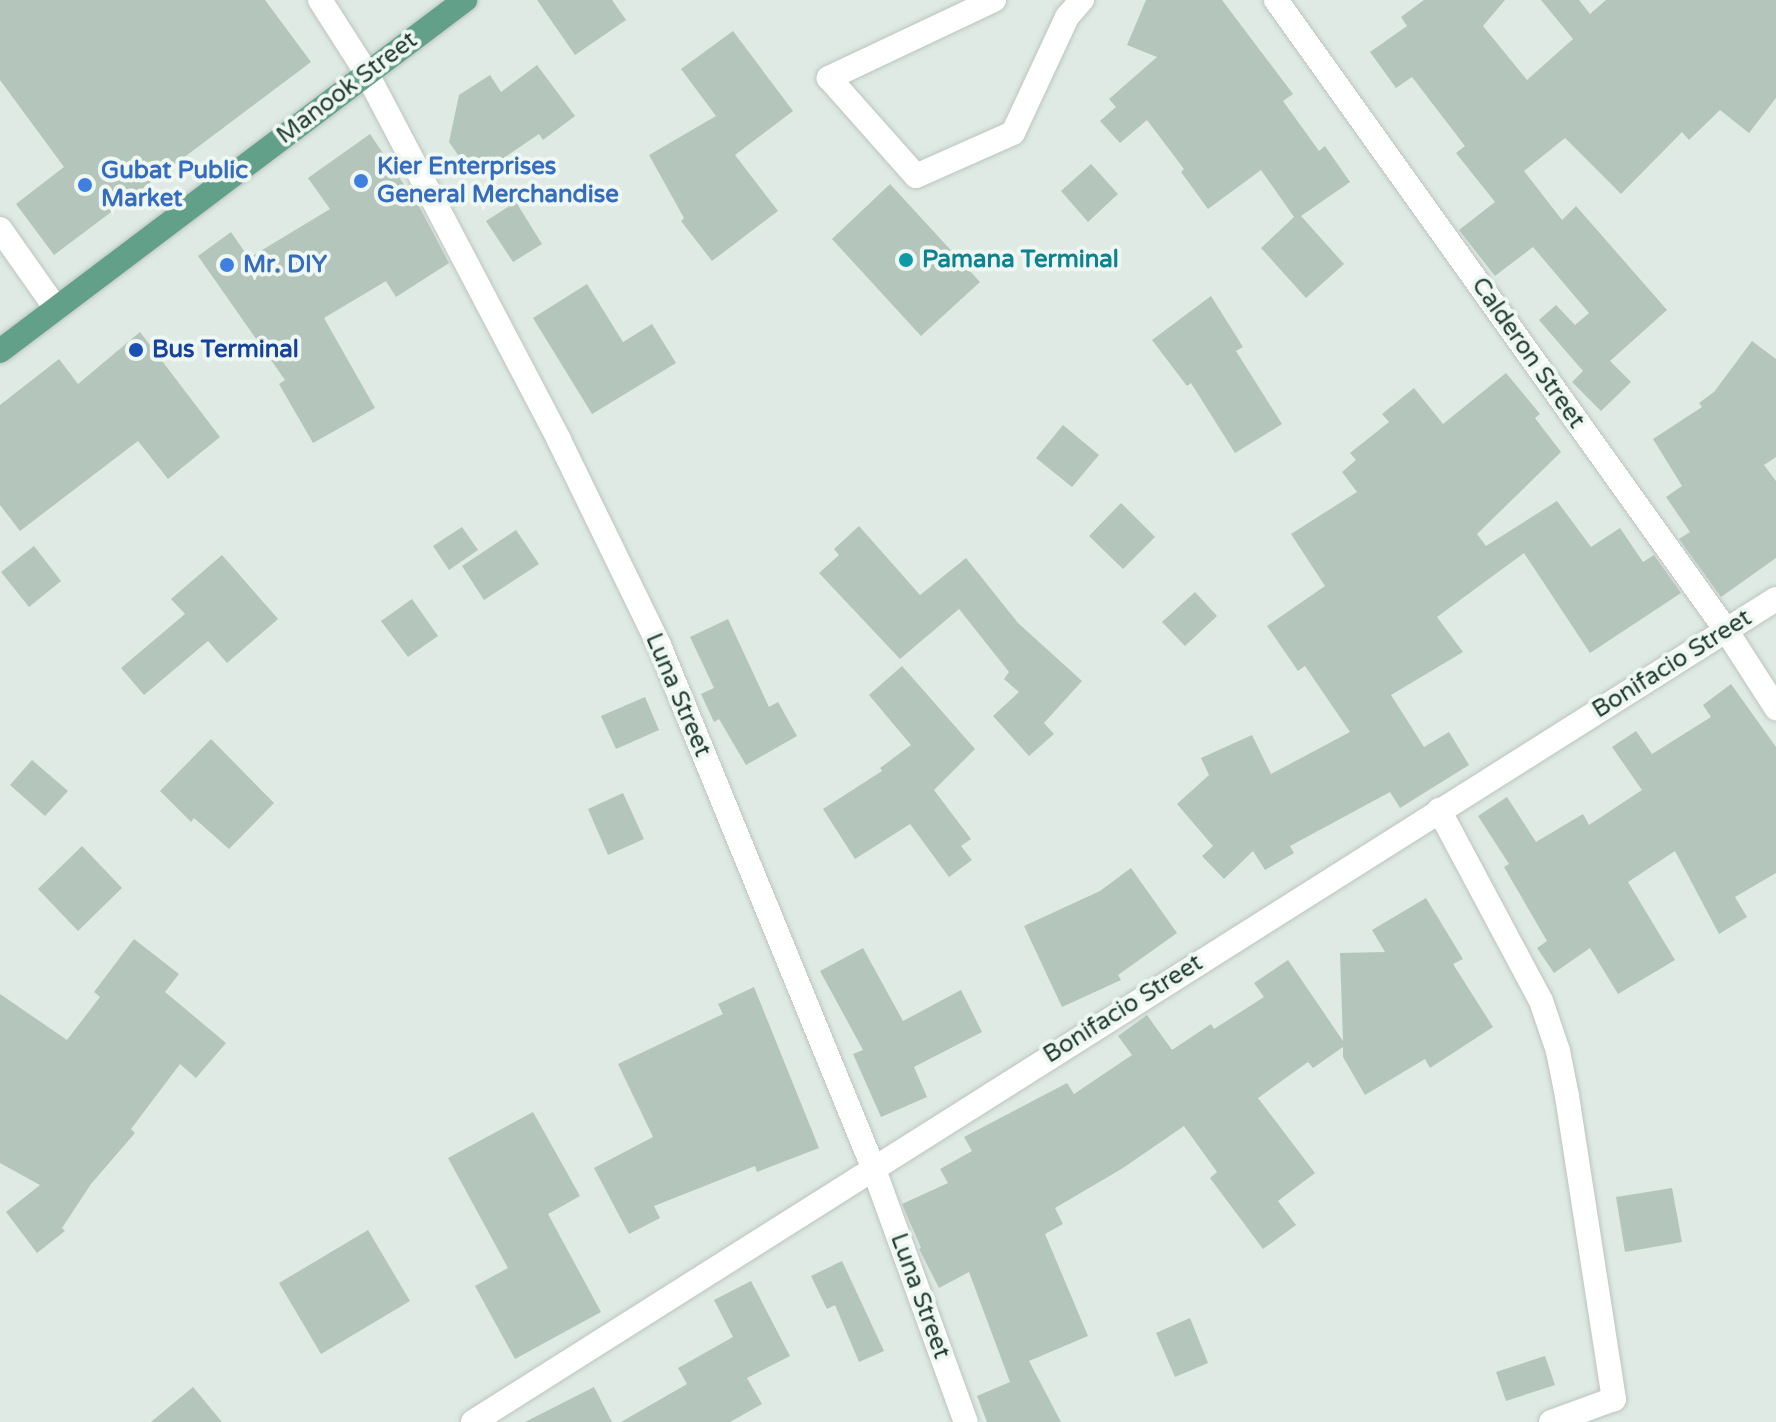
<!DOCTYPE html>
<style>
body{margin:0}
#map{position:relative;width:1776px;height:1422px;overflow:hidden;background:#deeae3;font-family:"Varela Round",sans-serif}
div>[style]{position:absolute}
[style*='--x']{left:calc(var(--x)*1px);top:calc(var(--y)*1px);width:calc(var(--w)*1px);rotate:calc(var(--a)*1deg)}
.building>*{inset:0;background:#b4c5bc}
.roads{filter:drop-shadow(0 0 2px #bcc4c1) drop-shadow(0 0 2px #bcc4c1)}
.minor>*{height:24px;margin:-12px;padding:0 12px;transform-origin:12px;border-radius:12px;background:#fff}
.major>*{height:24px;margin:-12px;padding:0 12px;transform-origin:12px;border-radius:12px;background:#62a089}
.dots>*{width:22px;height:22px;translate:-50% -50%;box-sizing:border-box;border:4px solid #eef7f2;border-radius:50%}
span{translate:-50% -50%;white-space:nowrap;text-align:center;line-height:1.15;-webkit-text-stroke:8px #eef7f2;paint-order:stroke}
.street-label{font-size:24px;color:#1f3a30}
.shop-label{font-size:24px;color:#366cbe;font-weight:700}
.left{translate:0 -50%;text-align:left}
.culture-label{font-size:24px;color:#0d838f;font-weight:700}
.transit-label{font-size:24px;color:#164399;font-weight:700}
</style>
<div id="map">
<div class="building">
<div style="clip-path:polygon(0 0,265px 0,311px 62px,54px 255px,16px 204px,64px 167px,0 80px)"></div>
<div style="clip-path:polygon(537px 0,612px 0,626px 20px,575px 55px)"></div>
<div style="clip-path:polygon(1146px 0,1222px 0,1293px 94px,1283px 101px,1319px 151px,1325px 146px,1350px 182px,1301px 216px,1344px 264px,1306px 298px,1261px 248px,1294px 217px,1261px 170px,1208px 209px,1181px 172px,1184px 169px,1147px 120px,1120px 143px,1100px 121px,1116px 107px,1109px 99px,1157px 57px,1127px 45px)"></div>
<div style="clip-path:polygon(1424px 0,1505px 0,1483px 26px,1527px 80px,1573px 39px,1541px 0,1579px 0,1590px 14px,1606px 0,1776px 0,1776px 98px,1749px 133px,1720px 110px,1689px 140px,1682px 132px,1621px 194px,1565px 138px,1524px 171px,1562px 220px,1576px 206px,1667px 310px,1610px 361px,1631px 382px,1601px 411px,1572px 382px,1583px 371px,1539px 320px,1556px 305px,1575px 325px,1589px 313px,1533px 247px,1495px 276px,1459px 230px,1495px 202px,1456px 153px,1465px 146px,1412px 77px,1396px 88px,1370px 52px,1407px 26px,1401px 17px)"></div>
<div style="clip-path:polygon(733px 31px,793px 111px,735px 155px,778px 211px,712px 261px,681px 221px,684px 218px,649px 155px,716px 116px,681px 69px)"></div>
<div style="clip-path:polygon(537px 65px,575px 116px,543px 140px,539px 134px,474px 178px,449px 142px,459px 95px,490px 75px,501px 92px)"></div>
<div style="clip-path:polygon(370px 134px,420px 208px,449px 263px,396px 297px,386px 281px,324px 318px,375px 408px,313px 443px,279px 384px,285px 380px,198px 256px,231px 232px,249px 258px,330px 209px,308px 178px)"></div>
<div style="clip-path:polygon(1091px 164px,1118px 194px,1088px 222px,1061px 191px)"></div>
<div style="clip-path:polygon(890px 184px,980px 282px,921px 336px,832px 239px)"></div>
<div style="clip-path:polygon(516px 202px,542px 244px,513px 262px,486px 221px)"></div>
<div style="clip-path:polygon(587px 284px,623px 342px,652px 324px,676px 363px,592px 414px,533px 318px)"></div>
<div style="clip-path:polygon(1211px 296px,1243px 347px,1236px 351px,1282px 424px,1235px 453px,1191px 383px,1187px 386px,1152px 340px)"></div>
<div style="clip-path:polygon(140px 332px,220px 437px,168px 479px,138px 441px,20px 531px,0 505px,0 405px,59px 359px,78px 384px)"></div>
<div style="clip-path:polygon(1752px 341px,1776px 359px,1776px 457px,1764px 465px,1776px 481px,1776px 558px,1721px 597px,1679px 539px,1690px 532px,1666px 497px,1682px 486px,1653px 439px,1702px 407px,1699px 403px,1714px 392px)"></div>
<div style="clip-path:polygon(1506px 373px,1540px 414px,1535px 418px,1561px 452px,1477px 534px,1486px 546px,1557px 501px,1591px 547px,1620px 528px,1643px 562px,1654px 555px,1681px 593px,1590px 653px,1524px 553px,1437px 617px,1463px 652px,1391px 695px,1424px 747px,1449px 732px,1469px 765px,1400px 808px,1390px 792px,1290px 846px,1294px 853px,1265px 870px,1253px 851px,1224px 879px,1202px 856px,1213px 846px,1177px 804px,1209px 775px,1201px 758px,1252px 735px,1271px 774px,1350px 732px,1305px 666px,1298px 671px,1267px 626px,1325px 586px,1291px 534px,1357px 492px,1342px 472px,1356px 460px,1350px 453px,1389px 422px,1382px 414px,1414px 388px,1443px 424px)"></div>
<div style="clip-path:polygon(1063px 425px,1099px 455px,1072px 487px,1036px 458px)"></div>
<div style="clip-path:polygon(1121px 503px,1155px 537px,1123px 569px,1089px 536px)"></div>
<div style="clip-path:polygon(859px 526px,920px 595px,966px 558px,1018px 623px,1082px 681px,1044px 723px,1054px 734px,1029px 756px,993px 716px,1019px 692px,1004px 679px,1009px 672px,959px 609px,900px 659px,819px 573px,839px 555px,834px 549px)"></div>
<div style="clip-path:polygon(462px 527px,478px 550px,449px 570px,433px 546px)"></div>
<div style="clip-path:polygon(516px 530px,539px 564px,484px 600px,462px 566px)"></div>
<div style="clip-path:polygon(34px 546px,61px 581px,29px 607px,1px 572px)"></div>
<div style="clip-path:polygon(222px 555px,278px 619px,227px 663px,208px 641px,144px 695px,121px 668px,185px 614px,171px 599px)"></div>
<div style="clip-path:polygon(1195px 592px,1217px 616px,1185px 646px,1162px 622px)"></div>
<div style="clip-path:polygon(412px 599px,438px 636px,408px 657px,381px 621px)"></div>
<div style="clip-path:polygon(728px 619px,769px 707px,778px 702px,797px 736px,746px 765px,719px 719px,714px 722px,701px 694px,714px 688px,690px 637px)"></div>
<div style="clip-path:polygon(902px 666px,975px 749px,934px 790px,971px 839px,961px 846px,972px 860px,949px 877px,910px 824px,855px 859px,823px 809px,882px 771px,880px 768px,911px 745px,869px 695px)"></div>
<div style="clip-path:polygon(1731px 684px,1776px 747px,1776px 873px,1735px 897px,1747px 917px,1719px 934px,1675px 851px,1628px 882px,1675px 960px,1618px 994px,1590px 948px,1554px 973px,1537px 948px,1547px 941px,1504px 867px,1509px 864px,1478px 816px,1507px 797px,1536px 842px,1583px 814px,1589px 825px,1642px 790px,1612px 747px,1636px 731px,1652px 754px,1711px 717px,1703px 705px)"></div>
<div style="clip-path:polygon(645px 697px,659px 730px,616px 749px,601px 716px)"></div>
<div style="clip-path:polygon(211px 739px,274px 803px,229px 849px,194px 818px,191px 822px,160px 791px)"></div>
<div style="clip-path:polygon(32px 760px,68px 791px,45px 816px,10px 785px)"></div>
<div style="clip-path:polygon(623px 793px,644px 839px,608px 855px,588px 809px)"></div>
<div style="clip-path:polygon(82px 846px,122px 888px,78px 931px,38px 889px)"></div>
<div style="clip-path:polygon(1131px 868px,1177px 933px,1118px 975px,1121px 980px,1062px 1007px,1024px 926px,1100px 891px)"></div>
<div style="clip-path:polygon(1426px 898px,1463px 959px,1453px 964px,1493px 1027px,1430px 1068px,1425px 1059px,1365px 1095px,1343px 1057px,1343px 1047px,1313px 1068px,1308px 1062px,1258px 1098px,1315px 1173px,1278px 1201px,1296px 1225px,1263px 1249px,1210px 1178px,1217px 1172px,1184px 1126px,1123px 1168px,1055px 1208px,1063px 1224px,1045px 1234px,1088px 1336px,1029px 1361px,1061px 1422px,987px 1422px,977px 1396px,1010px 1382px,969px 1272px,939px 1288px,919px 1249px,921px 1248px,902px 1204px,948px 1183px,940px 1169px,972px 1151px,964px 1137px,1067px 1083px,1074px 1094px,1132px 1055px,1118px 1036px,1147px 1015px,1172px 1050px,1211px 1024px,1214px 1029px,1264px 997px,1254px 983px,1288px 960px,1343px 1041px,1340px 953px,1385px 952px,1372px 930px)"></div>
<div style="clip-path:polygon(134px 939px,179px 974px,165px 992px,226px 1043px,196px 1078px,180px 1064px,131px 1129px,135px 1133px,91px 1184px,62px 1228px,65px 1231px,37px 1253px,6px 1212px,40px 1185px,0 1163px,0 994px,67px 1040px,100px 997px,94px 992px)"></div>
<div style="clip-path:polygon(863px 948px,903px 1021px,961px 990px,982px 1032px,914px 1067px,927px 1097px,881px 1117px,853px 1054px,863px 1050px,820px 971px)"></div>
<div style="clip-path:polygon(754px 987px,819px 1148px,757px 1172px,755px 1166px,654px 1206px,660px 1218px,629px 1234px,594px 1168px,653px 1137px,618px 1064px,723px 1014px,718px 1004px)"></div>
<div style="clip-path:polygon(533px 1112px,580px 1196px,548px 1214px,601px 1312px,515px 1359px,475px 1286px,508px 1268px,448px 1158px)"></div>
<div style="clip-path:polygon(1672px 1188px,1682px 1242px,1625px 1252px,1616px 1197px)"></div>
<div style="clip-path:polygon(368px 1230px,410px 1301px,321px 1354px,279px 1283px)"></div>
<div style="clip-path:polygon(842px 1261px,884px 1351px,859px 1362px,835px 1305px,827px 1309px,811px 1276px)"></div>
<div style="clip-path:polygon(751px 1281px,790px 1356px,747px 1378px,762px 1404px,730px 1422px,621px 1422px,687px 1384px,678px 1368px,733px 1337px,714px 1300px)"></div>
<div style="clip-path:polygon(1190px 1318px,1208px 1363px,1175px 1377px,1156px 1333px)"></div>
<div style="clip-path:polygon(1545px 1356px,1555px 1385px,1506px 1401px,1496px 1372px)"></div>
<div style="clip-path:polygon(193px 1387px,222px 1422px,151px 1422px)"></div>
<div style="clip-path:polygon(594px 1387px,612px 1422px,525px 1422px)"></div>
</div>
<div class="roads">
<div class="minor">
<div style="--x:320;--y:0;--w:85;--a:57.4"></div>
<div style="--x:366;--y:72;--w:416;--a:62.3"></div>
<div style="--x:559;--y:440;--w:228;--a:64"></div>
<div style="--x:659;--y:645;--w:564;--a:67.71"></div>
<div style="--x:873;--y:1167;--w:271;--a:70"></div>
<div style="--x:994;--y:0;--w:183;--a:154.7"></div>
<div style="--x:829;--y:78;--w:131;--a:48.4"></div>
<div style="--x:916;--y:176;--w:106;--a:-23.9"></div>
<div style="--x:1013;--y:133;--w:128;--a:-65"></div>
<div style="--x:1067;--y:17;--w:23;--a:-49"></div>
<div style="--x:1276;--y:0;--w:774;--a:54.46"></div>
<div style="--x:1726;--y:630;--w:93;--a:57.3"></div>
<div style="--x:0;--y:229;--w:95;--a:54.8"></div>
<div style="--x:1439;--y:810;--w:217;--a:61.9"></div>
<div style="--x:1541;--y:1001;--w:53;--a:71.2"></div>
<div style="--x:1558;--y:1051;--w:46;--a:78.7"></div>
<div style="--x:1567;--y:1096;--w:307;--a:81.2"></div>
<div style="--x:1614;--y:1399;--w:67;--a:159.9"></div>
<div style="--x:473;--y:1422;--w:1541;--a:-32.28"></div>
</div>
<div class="major">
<div style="--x:0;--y:351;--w:583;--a:-37.05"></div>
</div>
</div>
<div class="dots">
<div style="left:361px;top:181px;background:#3f7fe0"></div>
<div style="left:85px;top:185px;background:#3f7fe0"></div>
<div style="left:906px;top:260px;background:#0f9aa8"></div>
<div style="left:227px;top:265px;background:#3f7fe0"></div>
<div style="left:136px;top:350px;background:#1a4fb4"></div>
</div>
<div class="street-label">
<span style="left:347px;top:88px;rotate:-37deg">Manook Street</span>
<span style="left:1528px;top:353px;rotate:55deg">Calderon Street</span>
<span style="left:1672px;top:664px;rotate:-32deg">Bonifacio Street</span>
<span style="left:678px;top:695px;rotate:67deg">Luna Street</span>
<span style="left:1123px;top:1009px;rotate:-32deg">Bonifacio Street</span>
<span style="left:920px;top:1296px;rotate:70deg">Luna Street</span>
</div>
<div class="shop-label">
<span class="left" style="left:377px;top:181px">Kier Enterprises<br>General Merchandise</span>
<span class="left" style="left:101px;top:185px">Gubat Public<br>Market</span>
<span class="left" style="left:243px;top:265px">Mr. DIY</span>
</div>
<div class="culture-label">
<span class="left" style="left:922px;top:260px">Pamana Terminal</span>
</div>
<div class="transit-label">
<span class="left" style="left:152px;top:350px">Bus Terminal</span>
</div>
</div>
